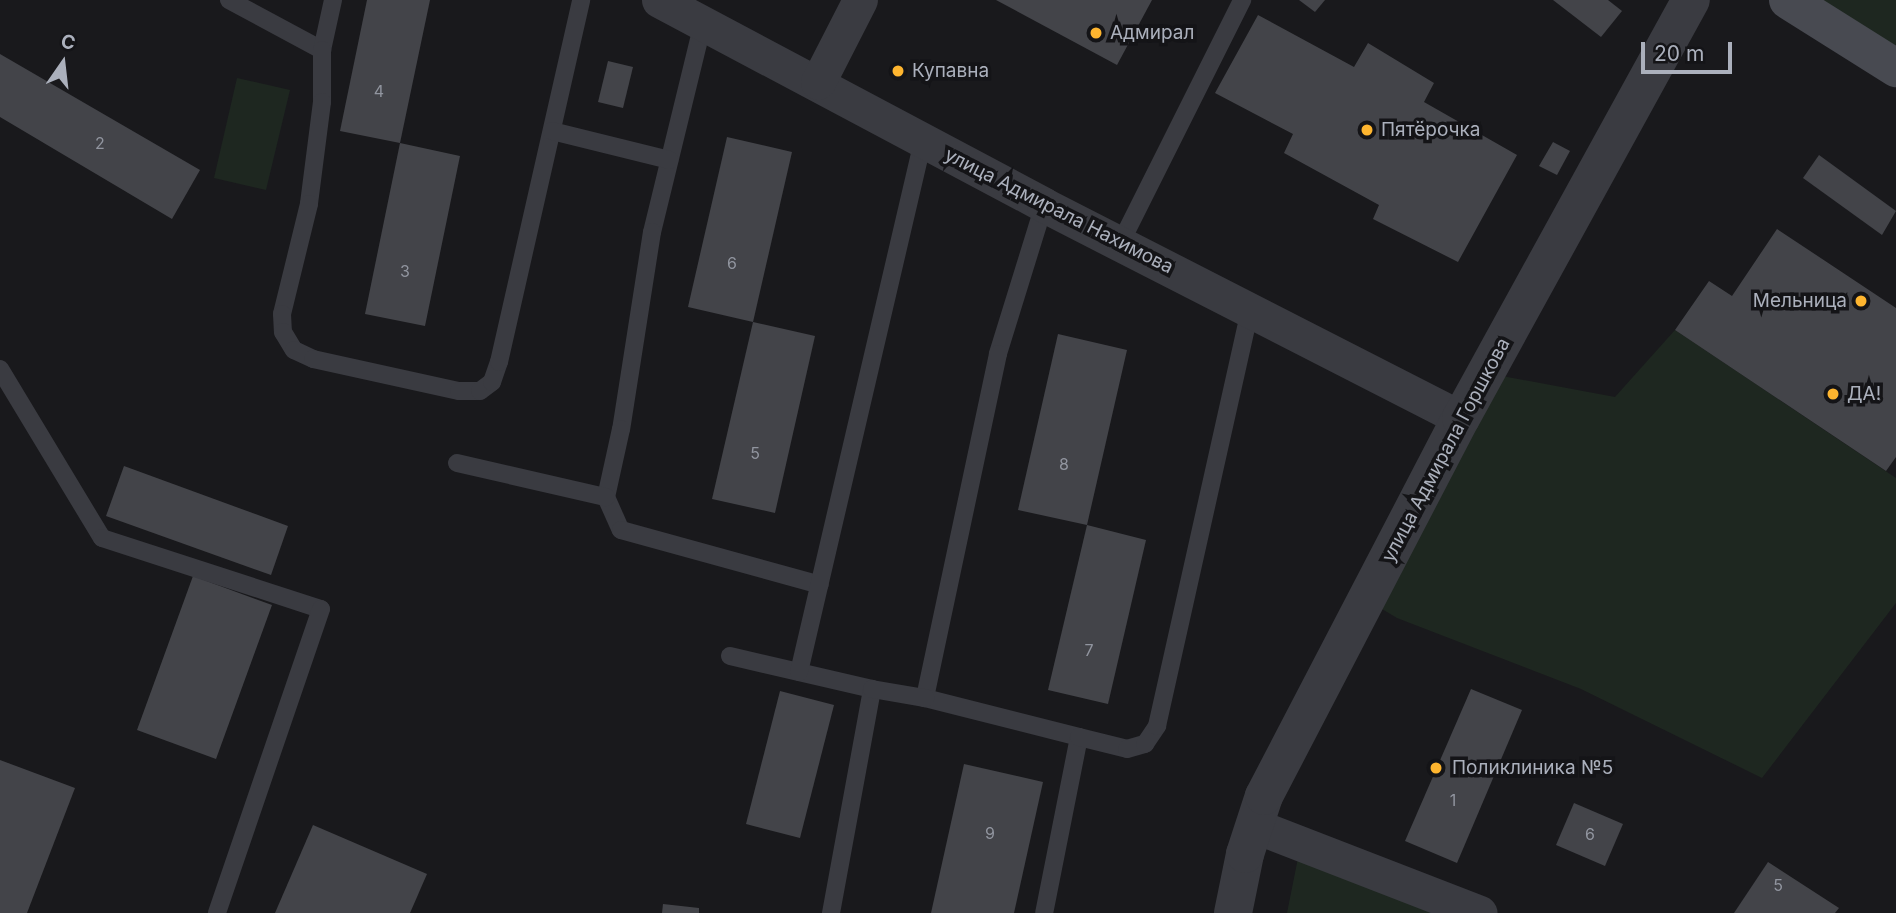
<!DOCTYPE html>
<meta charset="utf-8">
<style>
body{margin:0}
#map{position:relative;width:1896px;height:913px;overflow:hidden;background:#19191c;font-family:Inter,sans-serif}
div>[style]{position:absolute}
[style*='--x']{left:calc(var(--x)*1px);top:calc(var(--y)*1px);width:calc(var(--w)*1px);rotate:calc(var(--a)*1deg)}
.green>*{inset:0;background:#1e2720}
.building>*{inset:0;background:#434449}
.service>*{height:18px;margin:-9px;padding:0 9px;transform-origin:9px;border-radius:9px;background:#3a3b41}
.minor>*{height:35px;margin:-17.5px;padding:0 17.5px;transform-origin:17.5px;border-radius:17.5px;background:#3a3b41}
.tertiary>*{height:38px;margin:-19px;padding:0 19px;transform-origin:19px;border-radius:19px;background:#3a3b41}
.secondary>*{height:38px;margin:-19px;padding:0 19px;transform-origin:19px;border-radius:19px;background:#484a51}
.dots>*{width:19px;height:19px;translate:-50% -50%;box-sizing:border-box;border:4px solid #141417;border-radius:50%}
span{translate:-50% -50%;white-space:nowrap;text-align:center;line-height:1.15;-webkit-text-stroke:7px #141417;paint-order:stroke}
.number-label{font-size:16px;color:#91959f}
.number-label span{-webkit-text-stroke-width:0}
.poi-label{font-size:19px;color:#abb0bc}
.left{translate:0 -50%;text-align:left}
.right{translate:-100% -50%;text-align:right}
.street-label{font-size:19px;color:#abb0bc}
.north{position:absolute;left:28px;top:28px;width:70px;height:70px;-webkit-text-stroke:5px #141417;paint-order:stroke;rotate:14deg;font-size:19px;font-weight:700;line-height:28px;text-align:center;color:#abb0bc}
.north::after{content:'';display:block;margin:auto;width:24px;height:32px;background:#abb0bc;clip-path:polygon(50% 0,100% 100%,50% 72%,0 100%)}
.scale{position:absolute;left:1641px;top:42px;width:91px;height:32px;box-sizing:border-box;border:4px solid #abb0bc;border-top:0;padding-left:9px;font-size:21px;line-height:24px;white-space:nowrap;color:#abb0bc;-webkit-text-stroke:5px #141417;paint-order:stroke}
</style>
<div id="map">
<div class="green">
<div style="clip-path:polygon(1788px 0,1896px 0,1896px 68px)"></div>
<div style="clip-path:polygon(237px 78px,290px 90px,266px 190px,214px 178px)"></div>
<div style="clip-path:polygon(1675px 330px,1896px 478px,1896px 603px,1762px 778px,1581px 689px,1397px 618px,1367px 600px,1486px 373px,1615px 397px)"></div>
<div style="clip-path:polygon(1301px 843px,1478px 913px,1287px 913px)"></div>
</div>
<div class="building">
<div style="clip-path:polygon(367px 0,430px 0,400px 143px,340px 131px)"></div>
<div style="clip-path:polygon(996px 0,1152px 0,1117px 65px)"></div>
<div style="clip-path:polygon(1299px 0,1325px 0,1315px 12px)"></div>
<div style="clip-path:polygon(1553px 0,1608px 0,1622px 11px,1601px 37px)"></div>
<div style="clip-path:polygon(1258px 15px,1354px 67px,1368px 43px,1434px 83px,1424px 102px,1517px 155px,1458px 262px,1373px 219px,1379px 205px,1284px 153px,1293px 134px,1215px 93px)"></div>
<div style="clip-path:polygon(0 54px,200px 170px,172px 219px,0 117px)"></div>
<div style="clip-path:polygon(608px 61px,633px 67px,623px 108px,598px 102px)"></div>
<div style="clip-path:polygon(727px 137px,792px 152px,753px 322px,688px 307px)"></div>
<div style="clip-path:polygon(1553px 142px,1570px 151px,1557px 175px,1539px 166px)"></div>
<div style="clip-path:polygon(400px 143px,460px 156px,425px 326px,365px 314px)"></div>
<div style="clip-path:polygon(1819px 155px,1896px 211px,1882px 235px,1803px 178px)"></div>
<div style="clip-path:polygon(1777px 229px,1896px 308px,1896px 457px,1886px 471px,1675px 330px,1709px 281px,1732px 296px)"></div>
<div style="clip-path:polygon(753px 322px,815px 336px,775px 513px,712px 499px)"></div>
<div style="clip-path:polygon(1058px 334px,1127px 350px,1087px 525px,1018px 510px)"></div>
<div style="clip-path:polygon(124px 466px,288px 526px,271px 575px,106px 516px)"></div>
<div style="clip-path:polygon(1087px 525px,1146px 540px,1108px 704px,1048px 690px)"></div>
<div style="clip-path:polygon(193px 576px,272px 605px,216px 759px,137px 730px)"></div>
<div style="clip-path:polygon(1471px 689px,1522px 710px,1457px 863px,1405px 841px)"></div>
<div style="clip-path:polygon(780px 691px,834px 705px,800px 838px,746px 824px)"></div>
<div style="clip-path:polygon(0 760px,75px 788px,27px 913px,0 913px)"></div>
<div style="clip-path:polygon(964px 764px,1043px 782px,1014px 913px,931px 913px)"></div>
<div style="clip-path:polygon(1574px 803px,1623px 824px,1605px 866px,1556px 845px)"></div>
<div style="clip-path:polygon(313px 825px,427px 874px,410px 913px,275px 913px)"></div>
<div style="clip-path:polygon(1768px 862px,1839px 908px,1835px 913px,1734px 913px)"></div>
<div style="clip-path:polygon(663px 904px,699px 908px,699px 913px,662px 913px)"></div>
</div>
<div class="service">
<div style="--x:229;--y:0;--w:106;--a:28.3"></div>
<div style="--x:333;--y:0;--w:51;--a:102.4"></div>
<div style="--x:322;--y:50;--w:52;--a:90"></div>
<div style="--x:322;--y:102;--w:103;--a:97.3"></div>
<div style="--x:309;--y:204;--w:113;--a:103.8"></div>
<div style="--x:282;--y:314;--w:18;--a:87"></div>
<div style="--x:283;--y:332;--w:21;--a:59"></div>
<div style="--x:294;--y:350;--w:21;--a:25"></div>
<div style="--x:313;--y:359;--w:149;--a:12.4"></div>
<div style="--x:459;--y:391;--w:21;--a:0"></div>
<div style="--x:480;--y:391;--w:15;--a:-37"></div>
<div style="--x:492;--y:382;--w:21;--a:-71"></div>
<div style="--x:499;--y:362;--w:371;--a:-77.2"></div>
<div style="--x:703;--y:23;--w:215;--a:103.7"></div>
<div style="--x:652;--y:232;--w:199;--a:98.9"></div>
<div style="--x:621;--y:429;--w:70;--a:102.4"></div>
<div style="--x:606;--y:497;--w:36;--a:66"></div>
<div style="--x:621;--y:530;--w:206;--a:15.4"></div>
<div style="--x:552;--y:131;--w:121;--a:13.9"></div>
<div style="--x:1044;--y:205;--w:156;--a:107.2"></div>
<div style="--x:998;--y:354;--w:352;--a:102"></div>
<div style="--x:925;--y:698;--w:159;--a:14.2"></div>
<div style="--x:1079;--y:737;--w:179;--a:101.2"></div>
<div style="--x:1120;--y:244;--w:273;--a:-63.4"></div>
<div style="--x:0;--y:369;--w:197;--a:58.9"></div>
<div style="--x:102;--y:538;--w:230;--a:18"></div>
<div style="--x:321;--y:609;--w:321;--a:108.9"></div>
<div style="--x:457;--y:463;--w:153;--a:12.9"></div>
<div style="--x:730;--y:656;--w:146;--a:13.1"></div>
<div style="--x:799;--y:672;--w:545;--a:-76.86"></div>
<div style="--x:1079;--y:737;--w:49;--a:14"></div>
<div style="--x:1127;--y:749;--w:19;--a:-16"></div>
<div style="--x:1145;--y:744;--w:22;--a:-56"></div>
<div style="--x:1157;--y:726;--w:426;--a:-77.4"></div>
<div style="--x:831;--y:913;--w:228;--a:-79.6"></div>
<div style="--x:872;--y:689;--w:54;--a:9.6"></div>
</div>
<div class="minor">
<div style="--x:659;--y:0;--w:436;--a:28"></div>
<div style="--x:1044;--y:205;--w:468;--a:27.1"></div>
<div style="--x:818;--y:82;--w:92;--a:-62.9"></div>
<div style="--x:1253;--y:825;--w:243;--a:21.2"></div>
</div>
<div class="tertiary">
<div style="--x:1233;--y:913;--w:60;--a:-78.5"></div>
<div style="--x:1245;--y:854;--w:61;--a:-71.9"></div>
<div style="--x:1264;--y:796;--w:426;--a:-62.5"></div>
<div style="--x:1461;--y:418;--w:477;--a:-61.2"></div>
</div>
<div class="secondary">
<div style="--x:1788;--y:0;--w:128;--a:32.2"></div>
</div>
<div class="dots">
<div style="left:1096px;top:33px;background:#feb52f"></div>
<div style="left:898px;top:71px;background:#feb52f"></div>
<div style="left:1367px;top:130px;background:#feb52f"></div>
<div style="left:1861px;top:301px;background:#feb52f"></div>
<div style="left:1833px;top:394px;background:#feb52f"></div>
<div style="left:1436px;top:768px;background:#feb52f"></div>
</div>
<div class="number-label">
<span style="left:379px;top:91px">4</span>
<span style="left:100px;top:143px">2</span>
<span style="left:732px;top:263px">6</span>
<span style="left:405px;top:271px">3</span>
<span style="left:755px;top:453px">5</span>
<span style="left:1064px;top:464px">8</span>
<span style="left:1089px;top:650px">7</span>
<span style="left:1453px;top:800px">1</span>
<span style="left:990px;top:833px">9</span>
<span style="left:1590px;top:834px">6</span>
<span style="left:1778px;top:885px">5</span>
</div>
<div class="poi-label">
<span class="left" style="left:1110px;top:33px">Адмирал</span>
<span class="left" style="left:912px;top:71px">Купавна</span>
<span class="left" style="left:1381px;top:130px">Пятёрочка</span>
<span class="right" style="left:1847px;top:301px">Мельница</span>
<span class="left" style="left:1847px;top:394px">ДА!</span>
<span class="left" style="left:1452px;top:768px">Поликлиника №5</span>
</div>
<div class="street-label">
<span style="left:1059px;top:211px;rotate:27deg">улица Адмирала Нахимова</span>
<span style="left:1446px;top:450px;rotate:-62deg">улица Адмирала Горшкова</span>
</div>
<div class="north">С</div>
<div class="scale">20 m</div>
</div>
